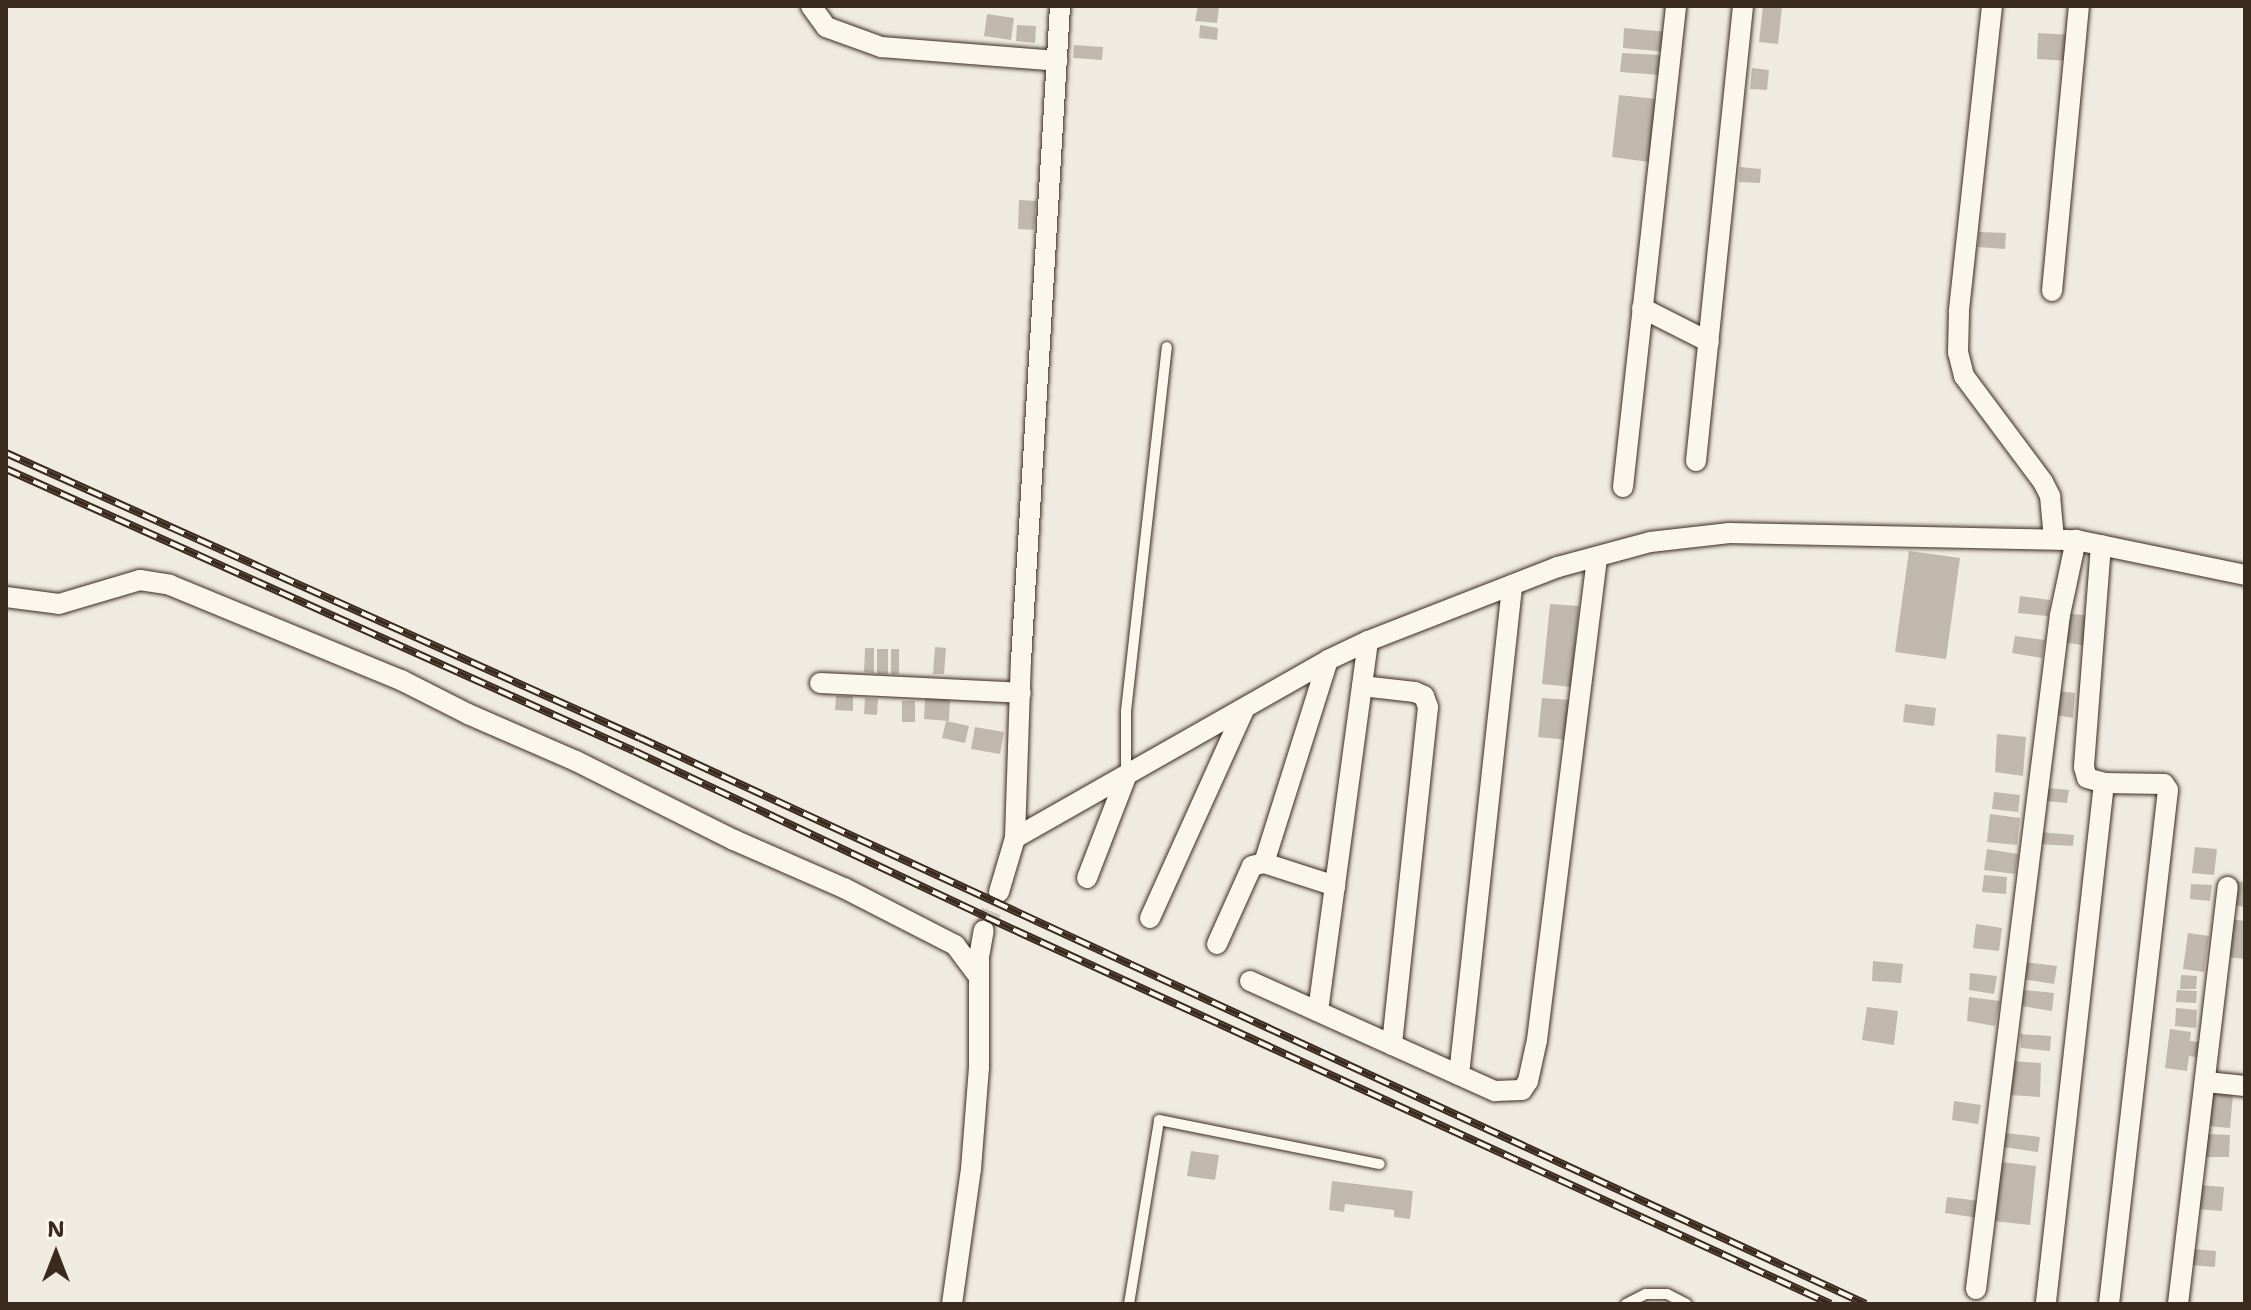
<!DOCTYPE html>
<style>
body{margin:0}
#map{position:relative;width:2251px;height:1310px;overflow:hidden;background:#f0ebe0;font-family:"Shantell Sans",sans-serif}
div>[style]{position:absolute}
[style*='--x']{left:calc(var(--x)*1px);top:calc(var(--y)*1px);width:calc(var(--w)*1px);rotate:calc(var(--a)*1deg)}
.building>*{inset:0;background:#c0b8ad}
.street-tunnel>*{height:20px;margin-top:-10px;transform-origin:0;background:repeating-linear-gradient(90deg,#ccc4b9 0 20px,transparent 0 30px)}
.roads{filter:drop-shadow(0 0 2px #3b2a1e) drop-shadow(0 0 2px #3b2a1e)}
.lane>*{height:10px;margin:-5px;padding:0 5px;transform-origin:5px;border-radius:5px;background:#fbf7ec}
.street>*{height:20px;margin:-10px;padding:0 10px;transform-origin:10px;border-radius:10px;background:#fbf7ec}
.rail>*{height:8px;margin-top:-4px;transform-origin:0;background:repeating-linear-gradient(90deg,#fbf7ec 0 15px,#3b2a1e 0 30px);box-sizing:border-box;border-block:2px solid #3b2a1e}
span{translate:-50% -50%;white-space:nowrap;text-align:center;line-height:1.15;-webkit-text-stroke:6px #fbf7ec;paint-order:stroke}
.frame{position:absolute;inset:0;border:8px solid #3b2a1e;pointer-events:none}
.north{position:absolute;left:16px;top:1214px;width:80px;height:80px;-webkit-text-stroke:6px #fbf7ec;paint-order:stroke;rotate:0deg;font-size:22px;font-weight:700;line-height:32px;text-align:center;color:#3b2a1e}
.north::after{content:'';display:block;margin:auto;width:28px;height:36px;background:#3b2a1e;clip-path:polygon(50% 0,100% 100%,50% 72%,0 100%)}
</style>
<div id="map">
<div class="building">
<div style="clip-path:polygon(1198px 6px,1219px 8px,1217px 23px,1195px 21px)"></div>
<div style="clip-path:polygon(1763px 6px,1782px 7px,1778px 44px,1759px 42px)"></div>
<div style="clip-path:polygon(987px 14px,1014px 18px,1011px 40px,984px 36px)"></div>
<div style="clip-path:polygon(1017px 25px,1036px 26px,1035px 43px,1016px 41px)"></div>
<div style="clip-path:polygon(1200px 25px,1218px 28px,1217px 40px,1199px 38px)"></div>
<div style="clip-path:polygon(1624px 28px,1668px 32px,1667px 52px,1623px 48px)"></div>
<div style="clip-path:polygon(2038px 33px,2072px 35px,2071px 61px,2037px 59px)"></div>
<div style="clip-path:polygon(1074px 45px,1103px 47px,1102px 60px,1073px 58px)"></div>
<div style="clip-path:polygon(1622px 53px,1661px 55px,1660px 75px,1620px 72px)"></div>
<div style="clip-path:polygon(1752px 68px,1769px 70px,1767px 90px,1750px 89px)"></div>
<div style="clip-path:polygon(1619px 95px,1657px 99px,1649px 162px,1612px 157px)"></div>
<div style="clip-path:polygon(1740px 167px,1761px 169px,1760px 183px,1739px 182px)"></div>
<div style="clip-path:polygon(1019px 200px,1036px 201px,1034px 230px,1018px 229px)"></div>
<div style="clip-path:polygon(1979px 232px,2006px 233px,2005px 249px,1978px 247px)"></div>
<div style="clip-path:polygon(1909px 551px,1960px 558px,1946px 659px,1895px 652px)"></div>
<div style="clip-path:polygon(2020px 596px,2050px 600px,2048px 616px,2018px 613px)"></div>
<div style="clip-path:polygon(1550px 604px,1579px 606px,1571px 687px,1542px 684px)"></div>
<div style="clip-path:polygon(2064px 613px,2091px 616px,2088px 646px,2062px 642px)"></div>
<div style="clip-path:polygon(2015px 636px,2045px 640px,2042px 658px,2012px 653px)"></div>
<div style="clip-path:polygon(935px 647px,946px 648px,944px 674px,933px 674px)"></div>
<div style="clip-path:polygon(865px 648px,874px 648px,874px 673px,864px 672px)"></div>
<div style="clip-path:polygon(877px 649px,888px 649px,888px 674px,877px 674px)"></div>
<div style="clip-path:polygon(891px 649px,899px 649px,899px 674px,891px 674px)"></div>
<div style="clip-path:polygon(2057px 691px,2075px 693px,2073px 718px,2055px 715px)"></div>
<div style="clip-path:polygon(836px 696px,853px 696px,853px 711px,835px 710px)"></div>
<div style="clip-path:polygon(865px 698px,878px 699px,877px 715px,864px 714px)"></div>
<div style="clip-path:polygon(925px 698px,950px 699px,949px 721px,924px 719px)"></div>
<div style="clip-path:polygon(1542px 698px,1571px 700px,1568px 740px,1538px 737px)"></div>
<div style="clip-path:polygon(902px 701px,915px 701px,915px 722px,902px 722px)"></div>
<div style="clip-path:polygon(1905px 704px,1936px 708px,1934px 726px,1903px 722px)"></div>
<div style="clip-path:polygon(946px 721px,969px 726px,965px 743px,942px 738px)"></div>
<div style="clip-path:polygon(975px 727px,1004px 732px,1000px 754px,971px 749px)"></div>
<div style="clip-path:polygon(1997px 734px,2026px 737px,2023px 776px,1995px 772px)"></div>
<div style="clip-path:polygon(2048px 788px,2069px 790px,2067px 803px,2046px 801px)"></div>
<div style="clip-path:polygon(1994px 792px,2020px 795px,2018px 812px,1992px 809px)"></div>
<div style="clip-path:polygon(1990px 814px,2020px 818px,2017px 845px,1987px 842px)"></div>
<div style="clip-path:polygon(2039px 832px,2074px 835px,2073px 846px,2038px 844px)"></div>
<div style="clip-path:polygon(2195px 847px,2217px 849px,2214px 875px,2192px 873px)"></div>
<div style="clip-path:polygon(1987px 849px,2018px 854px,2015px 874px,1984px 870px)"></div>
<div style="clip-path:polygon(1984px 875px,2007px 877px,2006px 894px,1982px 892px)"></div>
<div style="clip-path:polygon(2235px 881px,2245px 882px,2245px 907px,2232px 905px)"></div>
<div style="clip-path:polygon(2191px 884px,2212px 885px,2210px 901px,2190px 899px)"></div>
<div style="clip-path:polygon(2230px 919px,2245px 921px,2245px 959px,2226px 957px)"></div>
<div style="clip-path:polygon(1976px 924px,2002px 928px,1999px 951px,1973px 948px)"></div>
<div style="clip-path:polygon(2188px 933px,2209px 936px,2204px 972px,2183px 969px)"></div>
<div style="clip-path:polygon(1873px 961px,1903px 964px,1901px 983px,1872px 981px)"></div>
<div style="clip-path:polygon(2024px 962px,2057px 966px,2054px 984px,2022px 979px)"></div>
<div style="clip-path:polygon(1970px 973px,1997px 976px,1994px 994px,1969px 990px)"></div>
<div style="clip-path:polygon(2181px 975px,2197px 976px,2196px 989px,2180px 989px)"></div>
<div style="clip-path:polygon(2023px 990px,2054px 993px,2052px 1011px,2021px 1006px)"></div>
<div style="clip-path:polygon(2177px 990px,2197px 991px,2196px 1003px,2176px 1002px)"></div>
<div style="clip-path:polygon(1969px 997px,2000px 1001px,1995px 1026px,1967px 1021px)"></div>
<div style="clip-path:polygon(1867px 1007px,1898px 1011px,1894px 1045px,1862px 1040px)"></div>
<div style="clip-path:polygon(2176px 1008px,2197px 1010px,2196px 1028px,2175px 1026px)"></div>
<div style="clip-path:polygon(2170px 1029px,2191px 1032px,2190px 1041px,2210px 1043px,2208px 1059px,2189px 1056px,2187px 1071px,2165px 1068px)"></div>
<div style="clip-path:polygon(2020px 1034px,2051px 1036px,2050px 1051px,2021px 1048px)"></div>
<div style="clip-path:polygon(2011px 1061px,2041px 1063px,2040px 1097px,2009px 1095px)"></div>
<div style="clip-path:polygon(2210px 1092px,2233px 1094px,2230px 1128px,2207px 1126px)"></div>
<div style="clip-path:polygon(1954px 1101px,1981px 1105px,1978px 1124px,1952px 1120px)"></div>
<div style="clip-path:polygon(2005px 1133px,2040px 1137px,2038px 1152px,2003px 1147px)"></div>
<div style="clip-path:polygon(2205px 1134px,2230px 1135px,2229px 1157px,2204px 1157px)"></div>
<div style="clip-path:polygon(1191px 1151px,1219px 1155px,1215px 1180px,1187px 1176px)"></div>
<div style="clip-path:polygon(2001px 1162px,2036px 1166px,2030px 1225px,1994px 1221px)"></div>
<div style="clip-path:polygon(1332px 1181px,1413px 1191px,1410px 1219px,1394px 1217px,1394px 1210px,1345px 1204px,1344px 1212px,1329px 1210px)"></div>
<div style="clip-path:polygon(2199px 1185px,2224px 1187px,2222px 1211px,2197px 1209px)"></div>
<div style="clip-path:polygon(1947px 1197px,1980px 1201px,1978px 1218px,1945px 1213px)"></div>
<div style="clip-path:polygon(2192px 1249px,2216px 1251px,2215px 1267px,2191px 1265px)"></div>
</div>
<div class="street-tunnel">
<div style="--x:984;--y:930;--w:41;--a:-68.5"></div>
</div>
<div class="roads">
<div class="lane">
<div style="--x:1126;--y:774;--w:63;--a:-90"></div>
<div style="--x:1126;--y:711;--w:366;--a:-83.6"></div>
<div style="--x:1129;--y:1304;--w:186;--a:-80.7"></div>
<div style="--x:1159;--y:1120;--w:225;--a:11.3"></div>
<div style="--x:1626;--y:1304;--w:22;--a:-27"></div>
<div style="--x:1646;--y:1294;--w:21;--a:0"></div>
<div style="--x:1667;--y:1294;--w:22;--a:27"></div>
</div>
<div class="street">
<div style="--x:811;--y:6;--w:26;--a:54"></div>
<div style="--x:826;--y:27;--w:59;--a:20"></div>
<div style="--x:881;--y:47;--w:177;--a:4.5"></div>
<div style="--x:1992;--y:6;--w:308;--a:96.2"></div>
<div style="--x:1959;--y:312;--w:40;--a:91.4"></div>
<div style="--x:1958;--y:352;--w:25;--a:76"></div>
<div style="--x:1964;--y:376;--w:132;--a:53.3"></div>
<div style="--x:2043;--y:482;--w:16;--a:63"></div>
<div style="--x:2050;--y:496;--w:43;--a:84.7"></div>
<div style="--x:2052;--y:291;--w:286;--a:-84.6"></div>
<div style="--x:1642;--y:308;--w:75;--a:26.9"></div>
<div style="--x:1696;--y:461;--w:457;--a:-84.1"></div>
<div style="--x:1623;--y:487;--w:484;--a:-83.7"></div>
<div style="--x:2101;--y:545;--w:223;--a:94.4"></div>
<div style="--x:2084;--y:767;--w:11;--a:75"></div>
<div style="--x:2087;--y:778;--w:18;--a:16"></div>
<div style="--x:2104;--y:783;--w:60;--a:1"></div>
<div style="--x:2164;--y:784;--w:7;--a:56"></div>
<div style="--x:2168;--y:790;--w:517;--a:96.55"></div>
<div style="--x:6;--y:597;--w:53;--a:7.5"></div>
<div style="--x:59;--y:604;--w:84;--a:-16.5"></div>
<div style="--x:140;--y:580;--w:30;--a:9"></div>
<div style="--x:170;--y:585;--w:250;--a:22.4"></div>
<div style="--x:401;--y:680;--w:75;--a:26.9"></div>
<div style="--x:468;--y:714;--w:118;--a:23.5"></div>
<div style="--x:576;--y:761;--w:177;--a:26.6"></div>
<div style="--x:734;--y:840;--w:120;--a:23.6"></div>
<div style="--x:844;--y:888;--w:125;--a:27.2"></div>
<div style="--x:955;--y:945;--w:40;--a:53"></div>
<div style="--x:820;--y:683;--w:201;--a:2.8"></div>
<div style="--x:1362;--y:686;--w:53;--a:6.5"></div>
<div style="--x:1415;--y:692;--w:10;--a:24"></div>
<div style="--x:1424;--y:696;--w:12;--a:70"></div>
<div style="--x:1428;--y:707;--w:340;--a:96.1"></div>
<div style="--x:1015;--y:838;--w:360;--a:-29.6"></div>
<div style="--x:1328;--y:660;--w:44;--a:-25.4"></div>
<div style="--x:1368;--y:641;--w:204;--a:-21.3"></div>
<div style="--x:1558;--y:567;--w:95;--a:-15.2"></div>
<div style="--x:1650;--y:542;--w:80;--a:-6.5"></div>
<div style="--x:1729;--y:533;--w:347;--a:1.2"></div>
<div style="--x:2076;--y:540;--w:173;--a:11.7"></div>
<div style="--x:1264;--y:863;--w:213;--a:-72.5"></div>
<div style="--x:1087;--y:878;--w:108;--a:-68.9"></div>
<div style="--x:999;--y:892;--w:56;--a:-73.5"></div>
<div style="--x:1015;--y:838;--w:177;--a:-88.1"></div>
<div style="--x:1021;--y:661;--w:656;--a:-86.59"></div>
<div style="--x:1150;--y:918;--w:230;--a:-65.7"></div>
<div style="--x:1217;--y:944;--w:85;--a:-65.8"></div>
<div style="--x:1252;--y:866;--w:12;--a:-14"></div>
<div style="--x:1264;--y:863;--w:75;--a:17.9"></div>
<div style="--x:1250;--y:981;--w:269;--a:24.2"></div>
<div style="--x:1495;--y:1091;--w:27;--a:-2"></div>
<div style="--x:1522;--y:1090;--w:11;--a:-56"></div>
<div style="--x:1528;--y:1081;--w:42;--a:-77.6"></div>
<div style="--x:1537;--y:1040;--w:487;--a:-82.9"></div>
<div style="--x:1318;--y:1011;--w:373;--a:-82.3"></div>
<div style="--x:1459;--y:1075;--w:493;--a:-83.8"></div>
<div style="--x:2207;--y:1082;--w:38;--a:6"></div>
<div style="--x:1976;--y:1289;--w:679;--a:-82.9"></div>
<div style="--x:2060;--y:615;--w:77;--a:-78"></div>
<div style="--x:2046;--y:1302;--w:522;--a:-83.62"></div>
<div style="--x:952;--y:1304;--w:136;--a:-82"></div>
<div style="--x:971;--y:1169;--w:101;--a:-85.5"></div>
<div style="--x:979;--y:1068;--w:111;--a:-90"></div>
<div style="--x:979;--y:957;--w:27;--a:-80"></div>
<div style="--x:2178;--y:1304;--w:420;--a:-83.2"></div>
</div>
</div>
<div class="rail">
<div style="--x:6;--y:453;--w:695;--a:24.21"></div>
<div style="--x:640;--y:738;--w:1350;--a:24.78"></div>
<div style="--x:6;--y:469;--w:688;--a:24.18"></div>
<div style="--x:634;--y:751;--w:389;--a:25.2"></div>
<div style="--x:986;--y:917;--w:929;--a:24.61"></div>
</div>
<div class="frame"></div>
<div class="north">N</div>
</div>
